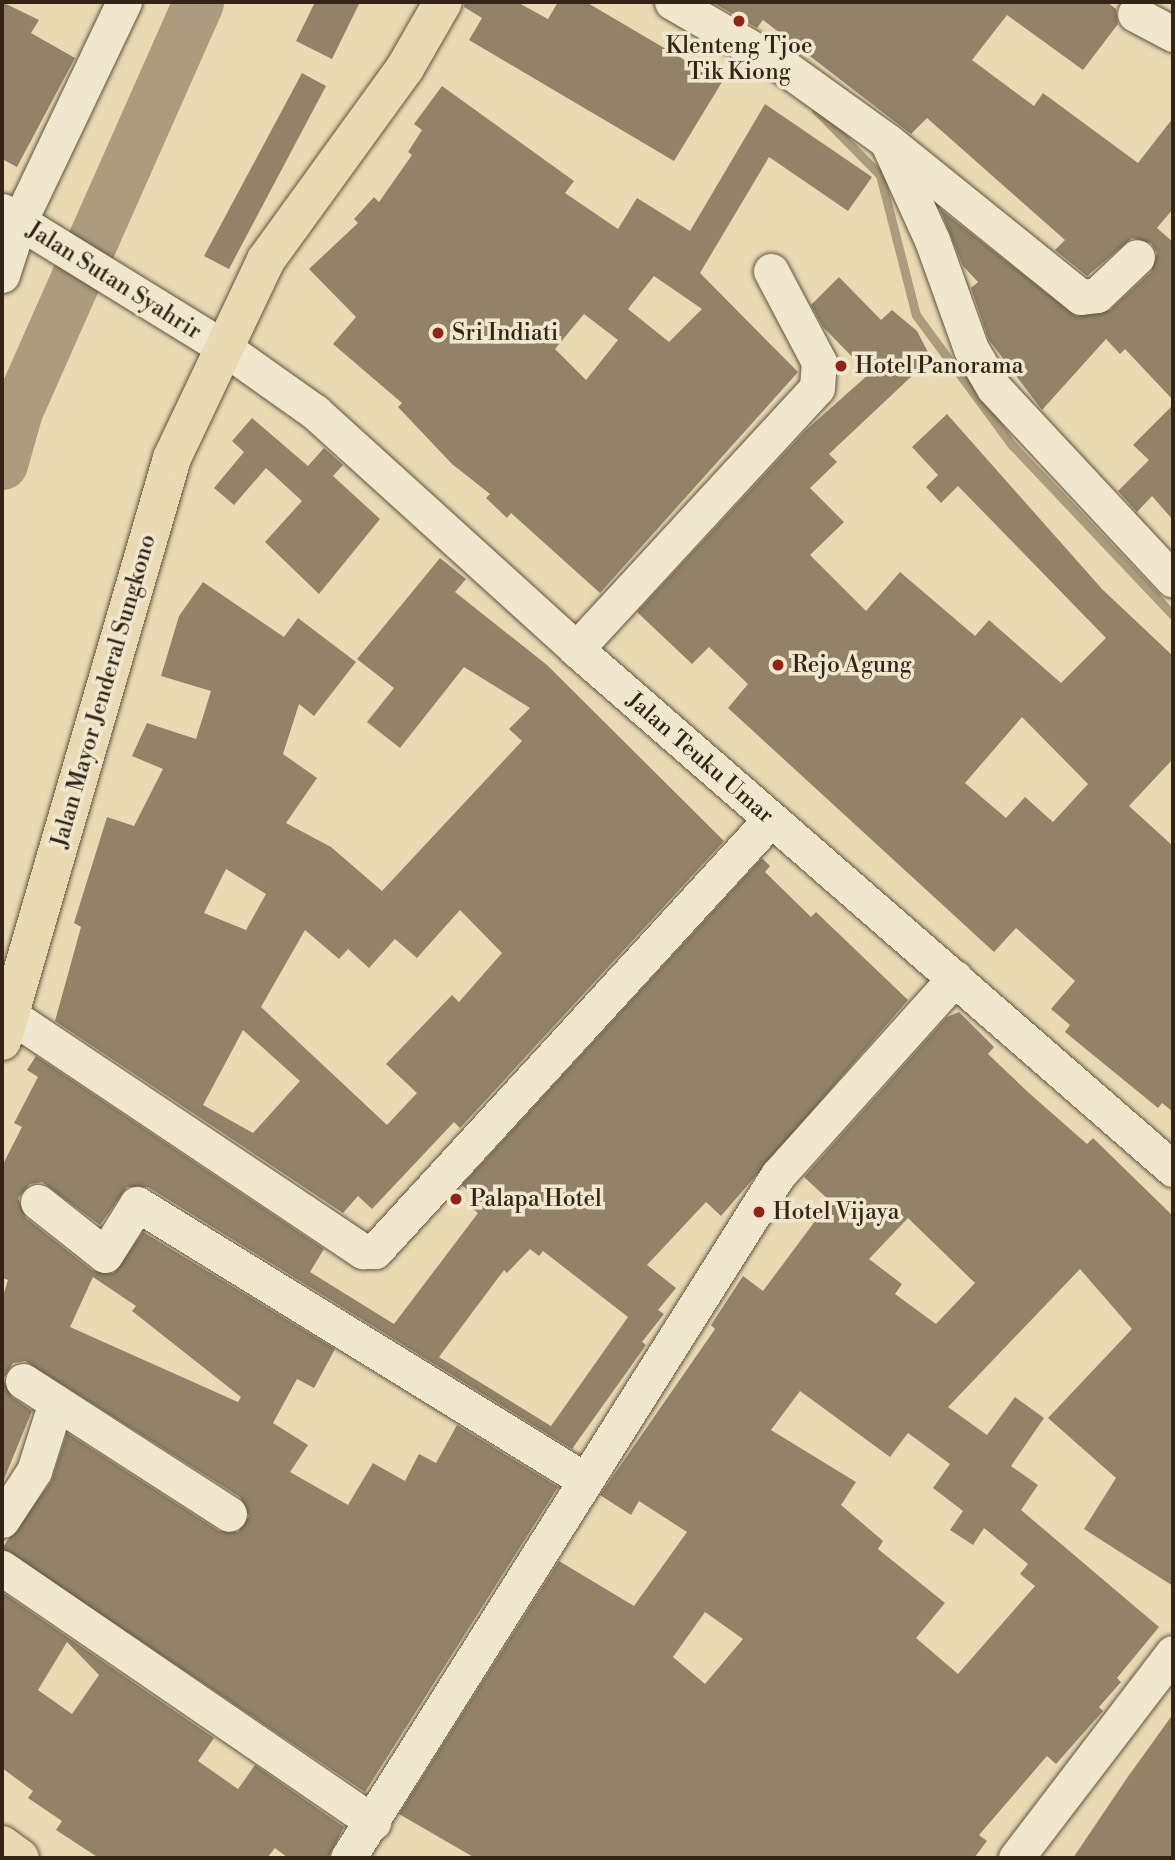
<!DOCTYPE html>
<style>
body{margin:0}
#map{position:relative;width:1175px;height:1860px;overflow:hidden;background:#eadab4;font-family:"Libre Bodoni",serif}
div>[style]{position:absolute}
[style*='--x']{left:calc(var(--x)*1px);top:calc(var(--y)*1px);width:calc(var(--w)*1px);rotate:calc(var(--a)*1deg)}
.stream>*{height:9px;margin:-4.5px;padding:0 4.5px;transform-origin:4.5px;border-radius:4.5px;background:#ac9c7e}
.river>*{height:51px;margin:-25.5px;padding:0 25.5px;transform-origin:25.5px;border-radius:25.5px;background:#ac9c7e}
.building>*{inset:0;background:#928368}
.roads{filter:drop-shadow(0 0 2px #61523d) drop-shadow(0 0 2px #61523d)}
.minor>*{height:35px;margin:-17.5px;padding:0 17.5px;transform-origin:17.5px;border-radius:17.5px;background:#f1e7ce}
.major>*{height:38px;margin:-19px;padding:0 19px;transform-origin:19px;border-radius:19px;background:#eadab4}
.dots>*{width:19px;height:19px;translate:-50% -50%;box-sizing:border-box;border:4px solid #f1e7ce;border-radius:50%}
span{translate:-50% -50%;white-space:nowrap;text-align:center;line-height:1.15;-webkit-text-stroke:7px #f1e7ce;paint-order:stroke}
.poi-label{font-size:23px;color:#332415}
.left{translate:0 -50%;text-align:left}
.street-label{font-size:23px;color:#332415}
.frame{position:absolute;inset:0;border:4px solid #332415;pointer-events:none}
</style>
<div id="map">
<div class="stream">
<div style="--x:816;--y:110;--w:91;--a:45.4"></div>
<div style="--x:880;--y:175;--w:145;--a:75.6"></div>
<div style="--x:916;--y:315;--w:162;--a:53.6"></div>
<div style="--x:1012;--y:445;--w:234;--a:46.6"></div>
</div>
<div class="river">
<div style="--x:2;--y:464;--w:55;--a:-74.2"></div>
<div style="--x:17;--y:411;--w:447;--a:-66.1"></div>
</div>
<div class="building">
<div style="clip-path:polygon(2px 2px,39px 20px,31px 33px,75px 58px,17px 167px,2px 159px)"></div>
<div style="clip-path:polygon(315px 2px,360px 2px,332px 59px,296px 41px)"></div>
<div style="clip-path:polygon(465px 2px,517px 2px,548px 19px,558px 2px,586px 2px,722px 82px,674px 161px,469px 40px,482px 18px,464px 7px)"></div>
<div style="clip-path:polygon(712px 2px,1107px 2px,1116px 9px,1118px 24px,1083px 70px,1007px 15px,972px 60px,1034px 106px,1043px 93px,1138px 163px,1173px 118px,1173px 209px,1157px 228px,1173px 242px,1173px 400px,1125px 349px,1120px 354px,1106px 339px,1042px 410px,989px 340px,971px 288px,978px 282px,963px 266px,940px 209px,1076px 316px,1110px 310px,1151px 272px,1157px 253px,1151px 243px,1132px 238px,1087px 276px,1055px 250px,1065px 240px,927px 118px,911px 134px,763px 20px,757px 28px)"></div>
<div style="clip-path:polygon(302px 73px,326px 86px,229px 269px,204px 256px)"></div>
<div style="clip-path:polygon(evenodd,442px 86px,574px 181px,565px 193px,618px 229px,637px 198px,690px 231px,765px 104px,872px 177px,848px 211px,769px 157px,700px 273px,798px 372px,600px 593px,511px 513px,507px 518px,486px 498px,490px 494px,452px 464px,398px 407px,402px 403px,333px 344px,356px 317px,309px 269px,358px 223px,354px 219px,374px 197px,379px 202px,412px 155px,408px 152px,422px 130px,414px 124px,442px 86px,654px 276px,702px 309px,669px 342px,628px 309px,654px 276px,442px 86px,584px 314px,618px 340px,586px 380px,555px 349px,584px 314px)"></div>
<div style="clip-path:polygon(evenodd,839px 277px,881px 320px,892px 310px,917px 331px,931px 358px,829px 454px,837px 462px,810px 488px,844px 522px,810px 555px,866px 611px,900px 572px,975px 636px,989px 620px,1061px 683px,1106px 638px,958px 486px,941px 503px,926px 487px,938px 475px,912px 447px,947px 414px,1102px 589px,1173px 656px,1173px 759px,1129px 806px,1173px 846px,1173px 1112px,1162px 1103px,1158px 1108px,1065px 1032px,1070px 1025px,1051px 1009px,1075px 981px,1016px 928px,994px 952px,728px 708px,748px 684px,709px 647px,692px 664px,637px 612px,806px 430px,869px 374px,823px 327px,811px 305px,839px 277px,1022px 717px,1088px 784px,1053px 822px,1025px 797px,1006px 818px,965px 783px,1022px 717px)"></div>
<div style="clip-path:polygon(1173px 405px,1173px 520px,1152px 496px,1137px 512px,1118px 491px,1149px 460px,1133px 445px)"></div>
<div style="clip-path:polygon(252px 418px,308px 466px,324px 448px,343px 465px,333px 476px,380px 519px,319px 594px,265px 542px,302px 501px,266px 468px,234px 505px,214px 488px,244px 452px,232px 441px)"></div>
<div style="clip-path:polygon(evenodd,440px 558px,466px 579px,455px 592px,547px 665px,724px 841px,460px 1128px,454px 1122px,372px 1209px,358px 1196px,343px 1213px,55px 1021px,81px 927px,74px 923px,107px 817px,134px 826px,163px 769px,132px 756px,147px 723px,196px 739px,211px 691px,161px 676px,179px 616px,203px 582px,284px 637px,298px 618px,356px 662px,314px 716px,299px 704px,283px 754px,317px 778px,286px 823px,331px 847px,382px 891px,522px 741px,509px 729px,530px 708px,464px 667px,400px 748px,367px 722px,394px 688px,357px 659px,440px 558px,226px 869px,266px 894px,246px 930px,204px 913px,226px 869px,440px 558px,460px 910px,502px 953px,459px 1002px,452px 995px,386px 1064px,417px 1093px,387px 1125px,261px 1007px,305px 930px,339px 959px,348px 949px,369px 968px,395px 939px,417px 958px,460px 910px,440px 558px,243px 1030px,300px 1081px,253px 1133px,203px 1105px,243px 1030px)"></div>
<div style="clip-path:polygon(evenodd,762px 858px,770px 866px,765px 872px,811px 917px,816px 912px,908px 1000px,721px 1216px,706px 1202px,647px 1265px,676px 1288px,658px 1310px,664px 1314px,642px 1342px,646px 1345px,572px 1449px,148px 1187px,127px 1187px,100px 1225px,42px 1182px,30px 1184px,18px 1198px,26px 1218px,93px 1271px,114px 1273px,143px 1232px,335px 1349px,314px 1388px,297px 1379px,273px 1423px,308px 1445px,290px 1472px,348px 1505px,373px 1463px,405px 1481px,419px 1454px,436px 1463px,457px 1425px,558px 1487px,365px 1792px,2px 1548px,51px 1482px,67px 1433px,219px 1531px,238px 1532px,249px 1516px,240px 1497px,25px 1361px,13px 1363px,3px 1379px,12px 1397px,32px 1411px,2px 1484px,2px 1299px,8px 1280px,2px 1278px,2px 1166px,22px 1127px,14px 1123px,38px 1077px,27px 1070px,36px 1056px,324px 1249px,310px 1272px,394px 1324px,478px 1213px,472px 1208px,479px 1201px,462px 1185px,762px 858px,530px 1249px,539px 1256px,543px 1251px,628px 1317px,551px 1426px,439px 1357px,504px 1270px,507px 1273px,530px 1249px,762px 858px,93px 1277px,136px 1306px,132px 1311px,241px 1397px,238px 1402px,70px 1327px,93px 1277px)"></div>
<div style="clip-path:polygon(evenodd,959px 1012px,994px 1047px,988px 1054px,1029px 1093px,1087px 1144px,1093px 1138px,1173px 1216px,1173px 1586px,1084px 1529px,1116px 1478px,1048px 1418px,1132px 1329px,1080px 1269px,948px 1407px,987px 1435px,1015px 1397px,1044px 1418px,1011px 1466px,1038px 1485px,1021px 1510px,1159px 1627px,1117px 1678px,1121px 1682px,1099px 1707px,1103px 1711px,1056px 1764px,1047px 1756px,979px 1835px,987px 1841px,974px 1858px,475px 1858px,399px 1814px,559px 1561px,634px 1606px,687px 1532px,639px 1501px,631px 1515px,600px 1495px,715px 1329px,711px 1325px,743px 1276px,763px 1291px,830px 1201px,804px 1177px,947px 1017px,959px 1012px,908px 1218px,975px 1283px,936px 1324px,895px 1294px,902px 1284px,869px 1259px,908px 1218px,959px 1012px,800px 1391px,890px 1457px,908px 1433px,950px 1464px,933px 1488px,963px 1511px,950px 1530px,973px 1545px,984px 1528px,1028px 1564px,1020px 1574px,1035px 1586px,958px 1674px,916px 1638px,945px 1603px,878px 1549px,883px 1541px,841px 1505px,856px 1482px,771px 1430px,800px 1391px,959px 1012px,705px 1612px,743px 1639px,705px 1684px,673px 1657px,705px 1612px)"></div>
<div style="clip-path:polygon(evenodd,2px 1592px,214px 1738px,198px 1761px,238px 1789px,255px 1765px,344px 1827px,328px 1858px,288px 1858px,275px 1848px,267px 1858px,99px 1858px,56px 1830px,62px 1821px,28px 1798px,33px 1791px,2px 1768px,2px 1592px,67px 1642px,99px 1675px,72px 1714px,38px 1690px,67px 1642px)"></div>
<div style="clip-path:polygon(1173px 1714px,1173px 1858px,1073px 1858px,1127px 1778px)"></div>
</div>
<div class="roads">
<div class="minor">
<div style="--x:672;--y:2;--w:129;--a:30.1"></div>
<div style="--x:784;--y:67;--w:127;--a:35.7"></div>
<div style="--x:887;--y:141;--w:109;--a:65.6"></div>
<div style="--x:932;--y:240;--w:116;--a:70.3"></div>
<div style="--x:971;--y:349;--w:45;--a:59.5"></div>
<div style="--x:994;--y:388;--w:262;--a:47"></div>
<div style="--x:1135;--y:14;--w:43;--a:27.8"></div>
<div style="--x:890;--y:143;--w:245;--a:38.9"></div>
<div style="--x:1081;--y:297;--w:16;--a:-7"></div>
<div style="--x:1097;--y:295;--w:55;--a:-43.5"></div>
<div style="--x:2;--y:211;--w:263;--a:31.6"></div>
<div style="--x:226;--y:349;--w:109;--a:35.3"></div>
<div style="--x:315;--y:412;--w:353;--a:42.2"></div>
<div style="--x:576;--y:649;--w:792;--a:41.06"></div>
<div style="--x:2;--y:275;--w:56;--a:-72.2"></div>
<div style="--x:19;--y:222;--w:244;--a:-64.5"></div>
<div style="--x:576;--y:649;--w:355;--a:-47.3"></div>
<div style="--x:817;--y:388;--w:26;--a:-86"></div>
<div style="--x:819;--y:362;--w:103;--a:-117.8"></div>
<div style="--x:10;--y:1015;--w:425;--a:33.8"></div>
<div style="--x:363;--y:1251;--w:12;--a:0"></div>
<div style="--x:375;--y:1251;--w:586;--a:-47.49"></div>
<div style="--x:38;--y:1202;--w:85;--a:38.3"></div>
<div style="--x:105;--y:1255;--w:60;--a:-57.9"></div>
<div style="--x:137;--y:1204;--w:526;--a:31.64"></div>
<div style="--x:23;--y:1381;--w:245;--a:32.8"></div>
<div style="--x:2;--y:1520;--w:59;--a:-56.9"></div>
<div style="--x:34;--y:1471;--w:72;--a:-72.3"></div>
<div style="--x:2;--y:1568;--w:450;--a:34.4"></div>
<div style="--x:348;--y:1858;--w:807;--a:-57.81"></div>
<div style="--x:778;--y:1175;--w:265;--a:-48.1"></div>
<div style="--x:1016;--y:1858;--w:258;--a:-52.6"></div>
</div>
<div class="major">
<div style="--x:2;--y:1041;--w:607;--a:-73.74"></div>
<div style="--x:172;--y:458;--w:219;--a:-64.6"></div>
<div style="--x:266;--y:260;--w:237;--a:-54.1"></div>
<div style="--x:405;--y:68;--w:76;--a:-60.1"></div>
<div style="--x:2;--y:1845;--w:22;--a:36"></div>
</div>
</div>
<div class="dots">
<div style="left:739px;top:21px;background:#8f2418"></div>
<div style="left:438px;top:333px;background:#8f2418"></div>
<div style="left:841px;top:366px;background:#8f2418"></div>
<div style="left:778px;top:665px;background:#8f2418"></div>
<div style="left:456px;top:1199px;background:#8f2418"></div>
<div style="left:759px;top:1212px;background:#8f2418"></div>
</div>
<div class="poi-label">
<span style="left:739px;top:59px">Klenteng Tjoe<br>Tik Kiong</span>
<span class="left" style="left:452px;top:333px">Sri Indiati</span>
<span class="left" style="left:855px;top:366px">Hotel Panorama</span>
<span class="left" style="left:792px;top:665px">Rejo Agung</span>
<span class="left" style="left:470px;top:1199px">Palapa Hotel</span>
<span class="left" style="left:773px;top:1212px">Hotel Vijaya</span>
</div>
<div class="street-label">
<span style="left:114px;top:281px;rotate:32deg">Jalan Sutan Syahrir</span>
<span style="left:104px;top:691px;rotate:-74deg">Jalan Mayor Jenderal Sungkono</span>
<span style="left:700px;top:758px;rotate:41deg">Jalan Teuku Umar</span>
</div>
<div class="frame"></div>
</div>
